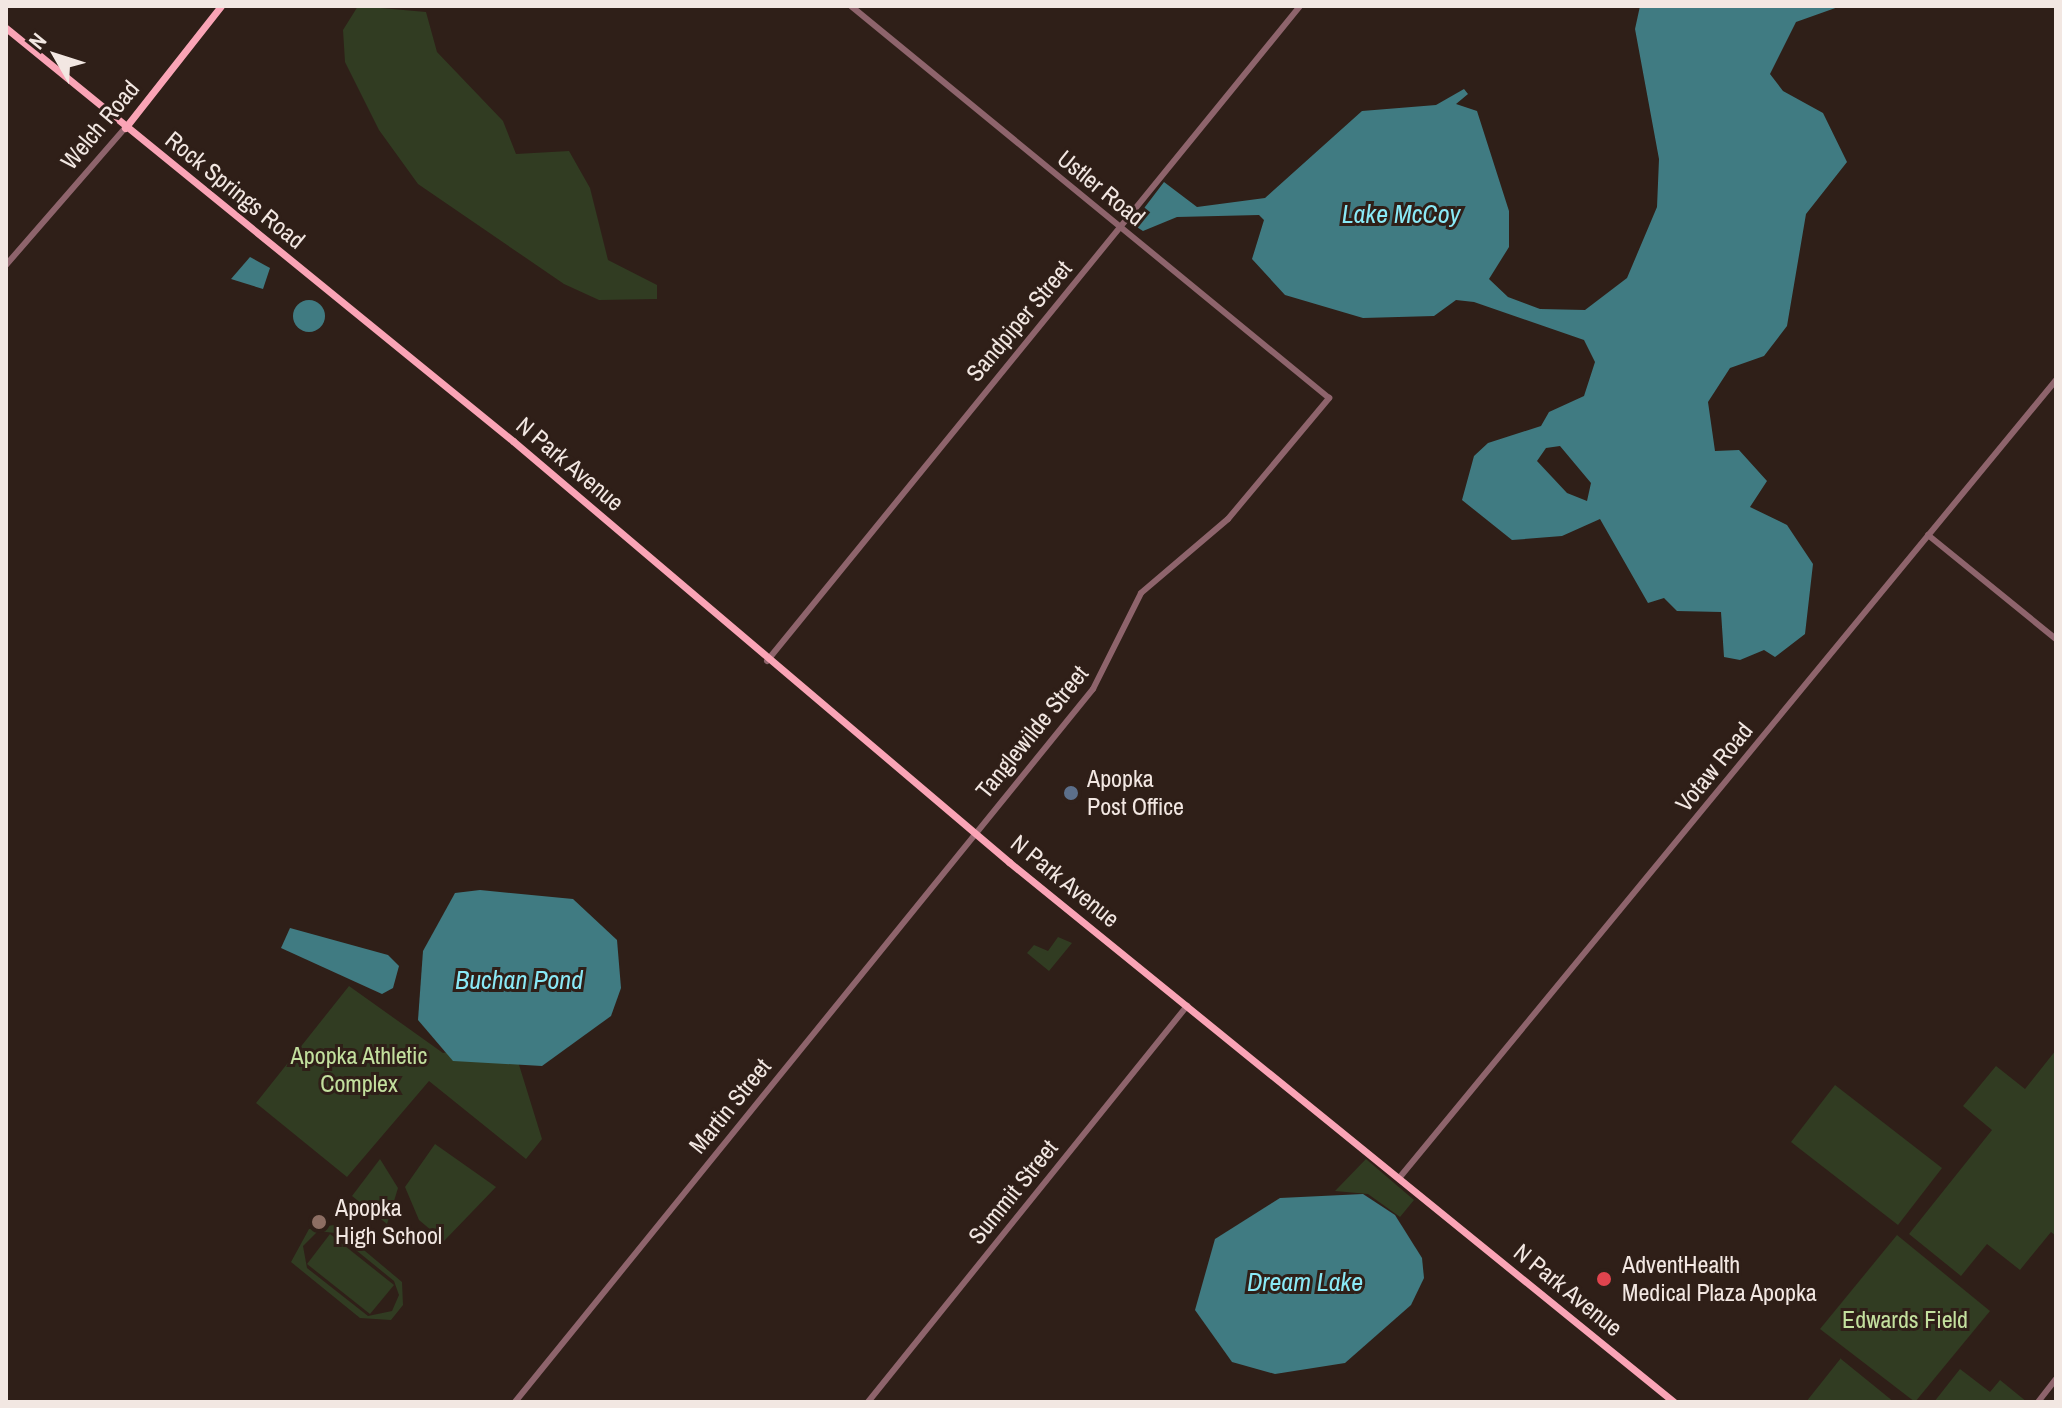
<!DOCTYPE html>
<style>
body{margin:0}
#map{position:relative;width:2062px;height:1408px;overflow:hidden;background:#2f1f18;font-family:"Archivo Narrow",sans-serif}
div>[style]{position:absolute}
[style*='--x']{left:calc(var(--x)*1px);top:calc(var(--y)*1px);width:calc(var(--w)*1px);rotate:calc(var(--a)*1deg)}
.green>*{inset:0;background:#313c22}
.water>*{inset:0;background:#407b82}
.round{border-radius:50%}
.minor>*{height:6px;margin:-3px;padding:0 3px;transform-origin:3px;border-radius:3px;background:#8e646c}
.major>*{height:7px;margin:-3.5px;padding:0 3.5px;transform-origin:3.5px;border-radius:3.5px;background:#faa4b6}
.dots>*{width:22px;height:22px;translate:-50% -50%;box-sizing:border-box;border:4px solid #2f1f18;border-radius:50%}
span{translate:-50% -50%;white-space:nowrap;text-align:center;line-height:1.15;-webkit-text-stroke:6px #2f1f18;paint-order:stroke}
.street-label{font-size:24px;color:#f2e7e2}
.poi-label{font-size:24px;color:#f2e7e2}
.left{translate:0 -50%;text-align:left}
.park-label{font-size:24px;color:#c3e09e}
.water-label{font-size:26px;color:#8ae9f6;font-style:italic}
.frame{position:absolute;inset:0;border:8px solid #f2e7e2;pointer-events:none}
.north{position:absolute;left:16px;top:16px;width:80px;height:80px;-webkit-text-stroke:6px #2f1f18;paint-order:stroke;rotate:309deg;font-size:22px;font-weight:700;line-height:32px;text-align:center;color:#f2e7e2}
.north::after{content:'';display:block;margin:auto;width:28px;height:36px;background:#f2e7e2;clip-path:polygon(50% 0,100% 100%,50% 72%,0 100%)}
</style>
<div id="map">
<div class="green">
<div style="clip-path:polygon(358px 6px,426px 12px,437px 52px,503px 121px,516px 154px,569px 151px,590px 188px,608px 260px,657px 285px,657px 299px,599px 300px,564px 284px,418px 184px,379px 130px,345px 62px,343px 30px)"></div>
<div style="clip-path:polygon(1058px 937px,1072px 943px,1049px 971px,1027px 953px,1034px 945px,1048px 951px)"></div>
<div style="clip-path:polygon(349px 986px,443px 1053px,511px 1039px,542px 1139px,526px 1159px,429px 1081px,347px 1177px,256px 1103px)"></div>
<div style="clip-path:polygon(2056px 1050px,2056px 1236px,2051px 1232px,2020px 1270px,1987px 1244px,1961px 1276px,1909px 1234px,1992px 1130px,1963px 1106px,1996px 1066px,2025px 1089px)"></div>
<div style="clip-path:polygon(1835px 1085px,1942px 1168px,1898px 1225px,1791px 1142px)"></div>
<div style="clip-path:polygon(435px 1144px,496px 1187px,444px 1241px,419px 1220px,405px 1187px)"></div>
<div style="clip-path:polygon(380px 1159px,398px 1188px,387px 1224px,352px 1196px)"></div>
<div style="clip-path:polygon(1366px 1159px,1414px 1200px,1400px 1217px,1368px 1194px,1335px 1191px)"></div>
<div style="clip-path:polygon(evenodd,334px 1225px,402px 1282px,403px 1305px,391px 1320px,360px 1318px,291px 1262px,309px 1229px,334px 1225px,318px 1231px,335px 1233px,394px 1281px,399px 1295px,392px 1311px,368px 1316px,307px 1268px,303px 1246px,318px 1231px)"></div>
<div style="clip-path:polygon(330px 1234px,394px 1285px,370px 1314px,307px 1264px)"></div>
<div style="clip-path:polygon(1897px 1235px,1990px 1311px,1915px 1402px,1820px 1329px)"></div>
<div style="clip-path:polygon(1841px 1358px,1841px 1359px,1894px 1402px,1806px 1402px)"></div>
<div style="clip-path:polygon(1960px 1369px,1990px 1392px,2000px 1380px,2027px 1402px,1934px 1402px)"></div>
</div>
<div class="water">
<div style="clip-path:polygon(evenodd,1640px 6px,1841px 6px,1796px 22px,1770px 74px,1783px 91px,1823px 113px,1847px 162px,1806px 214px,1787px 326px,1764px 356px,1730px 368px,1708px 402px,1715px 451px,1739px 450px,1767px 481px,1750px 507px,1787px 525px,1813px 564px,1805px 634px,1775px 657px,1764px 650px,1740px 660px,1724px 657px,1721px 612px,1677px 611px,1664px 598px,1648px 603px,1600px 519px,1562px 536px,1512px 540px,1462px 500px,1474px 456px,1488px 443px,1541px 426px,1549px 412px,1584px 396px,1595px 362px,1584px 340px,1474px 302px,1456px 300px,1434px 316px,1363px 318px,1285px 295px,1252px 259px,1264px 220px,1259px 215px,1177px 217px,1143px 231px,1132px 224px,1164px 182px,1197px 207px,1265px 198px,1362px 111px,1436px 105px,1464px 89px,1468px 94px,1456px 104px,1477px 111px,1509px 211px,1509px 247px,1489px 279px,1508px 297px,1540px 309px,1585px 310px,1627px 278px,1657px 207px,1659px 159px,1635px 29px,1640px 6px,1560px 446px,1591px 483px,1587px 501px,1567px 493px,1537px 461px,1546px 448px,1560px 446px)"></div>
<div style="clip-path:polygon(250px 257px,270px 268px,263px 289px,231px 279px)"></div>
<div class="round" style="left:293px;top:300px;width:32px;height:32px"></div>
<div style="clip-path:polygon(480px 890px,573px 899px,617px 940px,621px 988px,611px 1016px,542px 1066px,453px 1061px,418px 1020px,423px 951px,455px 893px)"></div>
<div style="clip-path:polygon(290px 928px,388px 955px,399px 966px,393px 988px,382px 994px,281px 948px)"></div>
<div style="clip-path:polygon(1363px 1194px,1395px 1215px,1422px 1258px,1424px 1278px,1411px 1305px,1345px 1363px,1275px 1374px,1232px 1362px,1195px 1310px,1215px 1239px,1280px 1198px)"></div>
</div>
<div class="minor">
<div style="--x:6;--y:265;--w:181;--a:-49"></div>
<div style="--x:1928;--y:535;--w:165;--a:39.1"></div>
<div style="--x:767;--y:661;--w:844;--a:-50.86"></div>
<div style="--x:1400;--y:1177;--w:1032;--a:-50.54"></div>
<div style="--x:515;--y:1402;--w:918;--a:-50.97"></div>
<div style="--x:1093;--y:689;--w:107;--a:-63.4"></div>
<div style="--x:1141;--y:593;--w:114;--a:-40.4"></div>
<div style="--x:1228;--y:519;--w:158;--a:-50.1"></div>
<div style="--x:1329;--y:398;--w:618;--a:-140.65"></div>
<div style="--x:868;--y:1402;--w:509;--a:-51.15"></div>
<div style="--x:2038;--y:1402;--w:29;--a:-52"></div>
</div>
<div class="major">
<div style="--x:6;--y:28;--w:654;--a:39.17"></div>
<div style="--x:513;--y:441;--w:651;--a:40.32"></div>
<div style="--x:1009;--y:862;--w:857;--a:39.08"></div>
<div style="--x:125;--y:128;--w:155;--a:-51.8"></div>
</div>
<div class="dots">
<div style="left:1071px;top:793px;background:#5c6f8a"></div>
<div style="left:319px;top:1222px;background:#8d6e63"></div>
<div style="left:1604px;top:1279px;background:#e0444e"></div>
</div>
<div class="street-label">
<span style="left:100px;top:125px;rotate:-50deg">Welch Road</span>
<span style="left:1101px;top:188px;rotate:39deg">Ustler Road</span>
<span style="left:235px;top:190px;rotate:39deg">Rock Springs Road</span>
<span style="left:1019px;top:321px;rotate:-50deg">Sandpiper Street</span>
<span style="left:570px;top:464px;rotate:40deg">N Park Avenue</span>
<span style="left:1032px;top:732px;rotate:-51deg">Tanglewilde Street</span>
<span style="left:1714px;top:767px;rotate:-51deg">Votaw Road</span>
<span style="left:1065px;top:881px;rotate:39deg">N Park Avenue</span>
<span style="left:730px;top:1106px;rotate:-51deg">Martin Street</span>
<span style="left:1013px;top:1192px;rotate:-51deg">Summit Street</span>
<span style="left:1568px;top:1290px;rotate:39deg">N Park Avenue</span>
</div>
<div class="poi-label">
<span class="left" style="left:1087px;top:793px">Apopka<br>Post Office</span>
<span class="left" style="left:335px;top:1222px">Apopka<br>High School</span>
<span class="left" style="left:1622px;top:1279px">AdventHealth<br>Medical Plaza Apopka</span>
</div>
<div class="park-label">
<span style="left:359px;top:1070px">Apopka Athletic<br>Complex</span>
<span style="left:1905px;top:1320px">Edwards Field</span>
</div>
<div class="water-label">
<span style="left:1401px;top:214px">Lake McCoy</span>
<span style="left:519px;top:980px">Buchan Pond</span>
<span style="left:1305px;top:1282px">Dream Lake</span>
</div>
<div class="frame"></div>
<div class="north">N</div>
</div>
